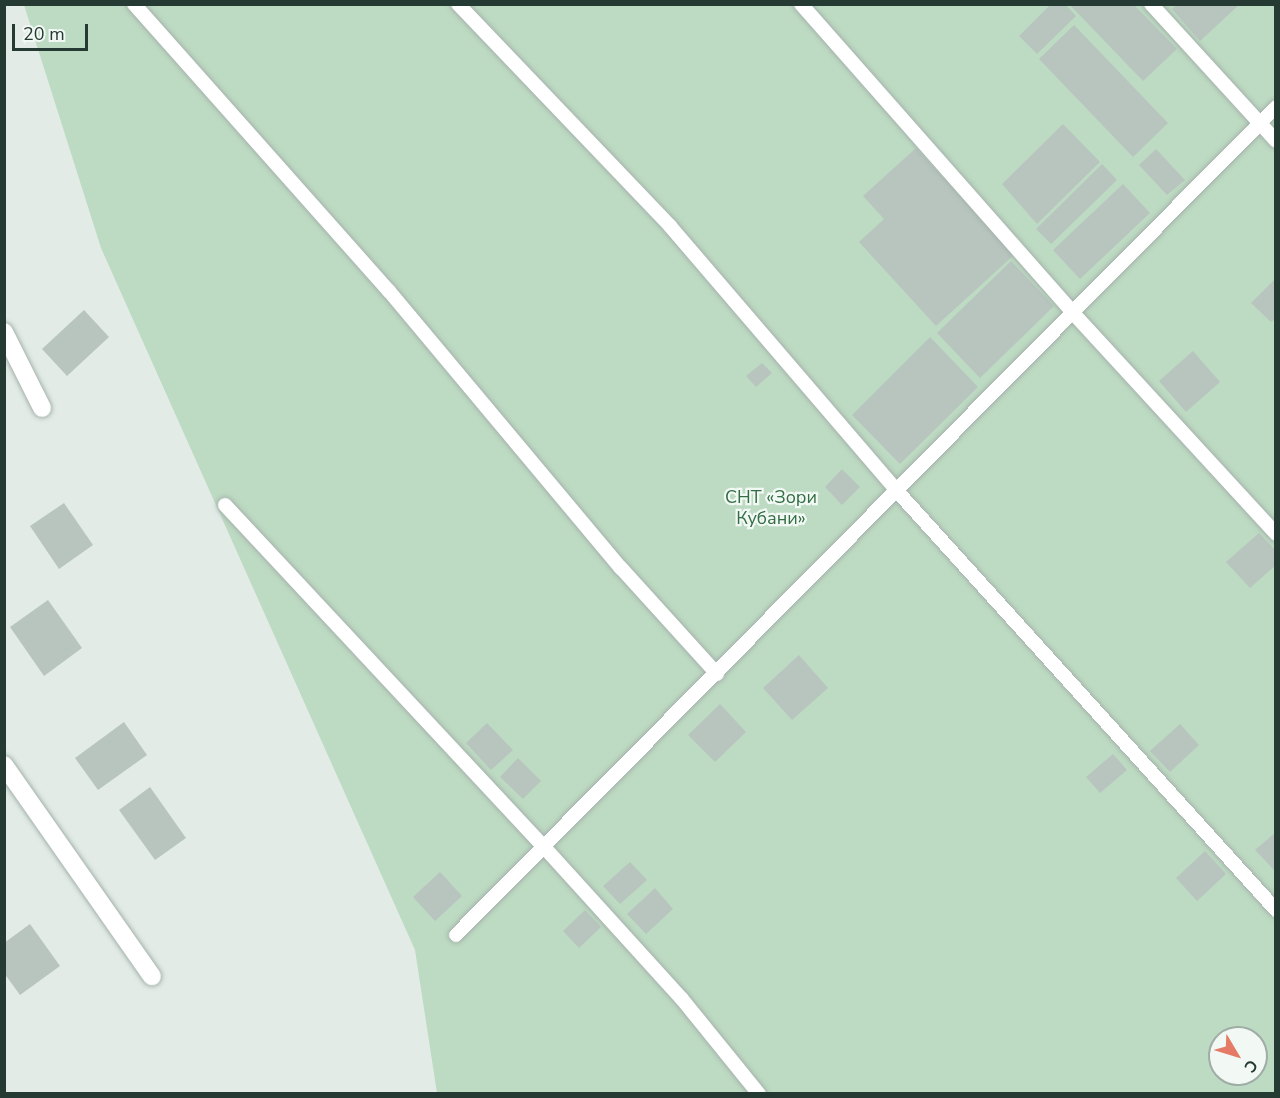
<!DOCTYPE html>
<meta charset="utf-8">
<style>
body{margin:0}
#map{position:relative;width:1280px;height:1098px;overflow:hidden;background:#e2ebe6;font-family:"Nunito Sans",sans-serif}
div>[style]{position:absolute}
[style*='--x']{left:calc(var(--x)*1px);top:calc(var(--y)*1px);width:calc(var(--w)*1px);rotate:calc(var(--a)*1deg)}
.green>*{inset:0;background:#bddac2}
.building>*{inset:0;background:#b8c5bf}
.roads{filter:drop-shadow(0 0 2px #a5b2ac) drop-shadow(0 0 2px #a5b2ac)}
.service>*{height:14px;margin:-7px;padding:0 7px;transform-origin:7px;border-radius:7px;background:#fff}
.minor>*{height:18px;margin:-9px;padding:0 9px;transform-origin:9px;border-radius:9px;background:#fff}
span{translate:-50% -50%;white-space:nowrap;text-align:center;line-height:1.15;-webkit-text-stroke:4.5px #f2f8f4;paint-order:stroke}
.park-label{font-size:18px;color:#326d44}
.frame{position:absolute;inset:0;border:6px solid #243a32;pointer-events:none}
.north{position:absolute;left:1208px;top:1026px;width:60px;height:60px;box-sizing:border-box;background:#f2f8f4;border:2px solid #a0aca6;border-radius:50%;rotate:128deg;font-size:16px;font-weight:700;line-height:24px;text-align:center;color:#243a32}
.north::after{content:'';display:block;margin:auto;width:21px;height:27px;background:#e57b66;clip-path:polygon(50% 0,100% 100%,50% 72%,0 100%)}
.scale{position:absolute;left:12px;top:24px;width:76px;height:27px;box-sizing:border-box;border:3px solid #243a32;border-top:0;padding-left:8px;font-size:18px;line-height:21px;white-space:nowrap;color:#243a32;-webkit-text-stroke:4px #f2f8f4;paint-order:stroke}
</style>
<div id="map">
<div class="green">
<div style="clip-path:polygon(evenodd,24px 5px,1275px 5px,1275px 1093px,437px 1093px,415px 950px,101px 248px,24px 5px,1220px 1038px,1256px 1038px,1256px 1074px,1220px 1074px,1220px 1038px)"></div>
</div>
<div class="building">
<div style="clip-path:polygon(1051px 4px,1065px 4px,1076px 16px,1037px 54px,1019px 36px)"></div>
<div style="clip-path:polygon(1069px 4px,1133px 4px,1177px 49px,1143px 81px)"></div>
<div style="clip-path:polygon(1177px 4px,1240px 4px,1200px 41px,1172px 9px)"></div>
<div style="clip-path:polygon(1074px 25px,1168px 123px,1133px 157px,1039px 59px)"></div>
<div style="clip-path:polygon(1063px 124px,1100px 162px,1037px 224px,1002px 184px)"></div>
<div style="clip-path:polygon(916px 148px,1014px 255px,936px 326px,859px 242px,884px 219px,863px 196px)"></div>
<div style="clip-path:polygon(1156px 149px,1185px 180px,1167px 195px,1139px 165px)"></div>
<div style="clip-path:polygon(1102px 164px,1117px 180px,1051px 244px,1036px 229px)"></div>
<div style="clip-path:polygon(1123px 184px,1150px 213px,1080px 279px,1053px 250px)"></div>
<div style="clip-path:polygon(1011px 261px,1054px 306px,980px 378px,937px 333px)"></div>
<div style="clip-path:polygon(1276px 278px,1276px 318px,1271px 322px,1251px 303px)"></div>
<div style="clip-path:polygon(84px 310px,109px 337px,67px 376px,42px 349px)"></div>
<div style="clip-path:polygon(930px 337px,978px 387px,900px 464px,852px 415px)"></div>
<div style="clip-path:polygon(1193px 351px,1220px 382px,1186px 412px,1159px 381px)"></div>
<div style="clip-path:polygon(762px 363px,772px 373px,756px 387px,746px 376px)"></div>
<div style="clip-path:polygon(842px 469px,860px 487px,842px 505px,825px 487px)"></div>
<div style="clip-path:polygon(64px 503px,93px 545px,59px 569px,30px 526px)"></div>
<div style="clip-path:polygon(1259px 533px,1276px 551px,1276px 565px,1250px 588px,1226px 562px)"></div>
<div style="clip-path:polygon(48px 600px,82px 648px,44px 676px,10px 627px)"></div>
<div style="clip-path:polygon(799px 655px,828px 688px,792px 720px,763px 688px)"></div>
<div style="clip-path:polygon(720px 704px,746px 732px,715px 762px,688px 735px)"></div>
<div style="clip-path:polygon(124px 722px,147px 755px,98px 790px,75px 758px)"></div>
<div style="clip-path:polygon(487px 723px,513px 750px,491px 770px,466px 743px)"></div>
<div style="clip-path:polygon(1180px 724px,1199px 745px,1170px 772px,1150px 751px)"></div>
<div style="clip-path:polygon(1113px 754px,1127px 770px,1100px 793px,1086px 777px)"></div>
<div style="clip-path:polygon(518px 758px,541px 781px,523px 799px,500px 777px)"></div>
<div style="clip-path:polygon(150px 787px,186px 838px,155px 860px,119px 810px)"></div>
<div style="clip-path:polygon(1276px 832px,1276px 872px,1255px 850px)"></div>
<div style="clip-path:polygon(1205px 851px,1226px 874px,1197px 901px,1176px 878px)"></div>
<div style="clip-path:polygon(630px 862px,647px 880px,620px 904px,603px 886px)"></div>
<div style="clip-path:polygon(440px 872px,462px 896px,435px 921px,413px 897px)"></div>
<div style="clip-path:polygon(655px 888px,673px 909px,646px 934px,627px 914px)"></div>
<div style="clip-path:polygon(585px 910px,601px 927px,579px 948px,563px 931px)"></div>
<div style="clip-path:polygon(30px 924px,60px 966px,20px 995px,4px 973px,4px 943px)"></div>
</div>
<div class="roads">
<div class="service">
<div style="--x:134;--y:4;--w:384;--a:48.4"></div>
<div style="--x:389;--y:291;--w:361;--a:50.1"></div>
<div style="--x:621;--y:568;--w:143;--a:47.8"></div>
<div style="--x:458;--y:4;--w:307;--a:46.3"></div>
<div style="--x:670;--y:226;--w:349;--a:49.4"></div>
<div style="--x:897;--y:491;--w:565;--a:47.87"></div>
<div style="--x:801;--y:4;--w:412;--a:48.6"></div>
<div style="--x:1073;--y:313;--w:300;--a:47.4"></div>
<div style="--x:1151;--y:4;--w:185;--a:47.6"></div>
<div style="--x:225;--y:505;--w:468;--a:47"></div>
<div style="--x:544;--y:847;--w:205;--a:47.8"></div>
<div style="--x:682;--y:999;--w:122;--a:51"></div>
<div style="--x:456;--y:935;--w:1165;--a:-45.28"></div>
</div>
<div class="minor">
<div style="--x:4;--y:332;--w:85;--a:63.4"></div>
<div style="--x:4;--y:765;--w:258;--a:55"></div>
</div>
</div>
<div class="park-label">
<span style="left:771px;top:508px">СНТ «Зори<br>Кубани»</span>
</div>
<div class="frame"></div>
<div class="north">С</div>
<div class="scale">20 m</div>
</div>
